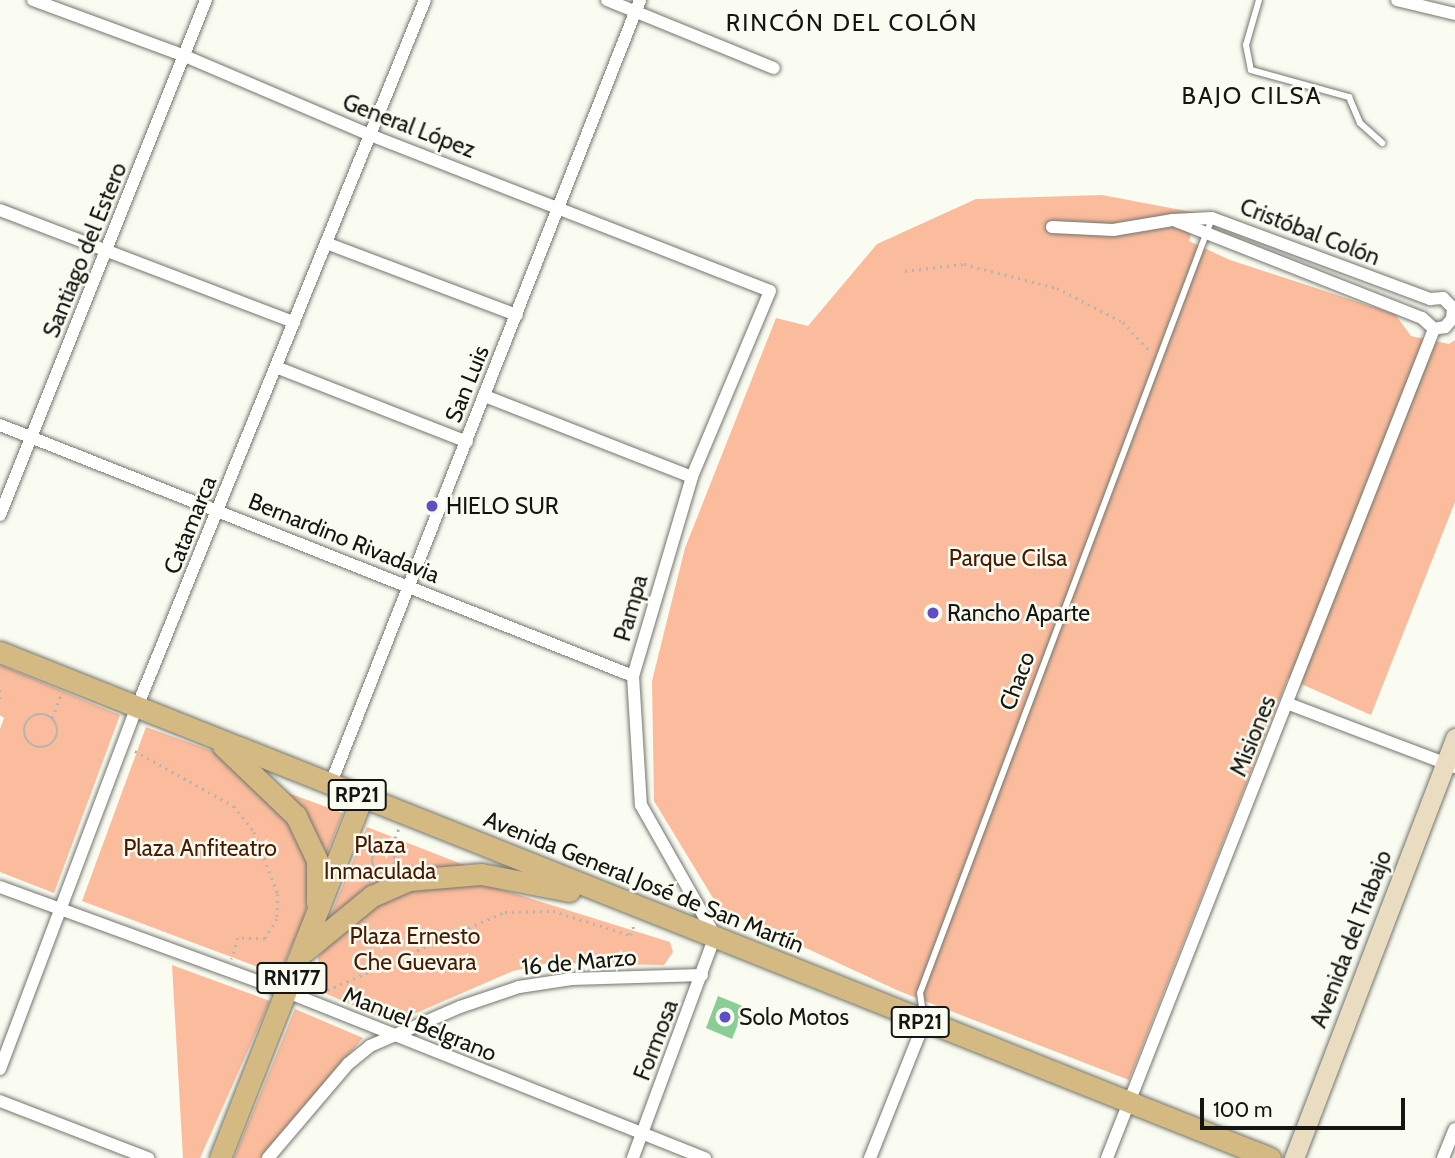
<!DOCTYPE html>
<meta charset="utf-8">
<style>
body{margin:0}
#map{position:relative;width:1455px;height:1158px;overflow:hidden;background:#fafcf2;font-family:Cabin,sans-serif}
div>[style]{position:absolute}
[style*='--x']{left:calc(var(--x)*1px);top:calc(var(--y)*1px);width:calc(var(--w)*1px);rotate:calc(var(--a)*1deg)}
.green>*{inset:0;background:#fbbc9d}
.building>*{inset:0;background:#8ace95}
.path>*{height:2.5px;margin-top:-1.25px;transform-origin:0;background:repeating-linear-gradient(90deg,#b4b5ad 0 2px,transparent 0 7px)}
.path>.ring{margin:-1.25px;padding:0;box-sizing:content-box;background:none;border:2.5px solid #b4b5ad;border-radius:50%}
.roads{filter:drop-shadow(0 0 2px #73756c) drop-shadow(0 0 2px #73756c)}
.lane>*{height:6px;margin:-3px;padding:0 3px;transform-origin:3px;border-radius:3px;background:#fff}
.street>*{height:12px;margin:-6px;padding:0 6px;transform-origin:6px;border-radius:6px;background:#fff}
.secondary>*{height:19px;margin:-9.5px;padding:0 9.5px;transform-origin:9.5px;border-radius:9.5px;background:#eadcc1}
.primary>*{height:21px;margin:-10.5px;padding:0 10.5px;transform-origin:10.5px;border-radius:10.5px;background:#d4b983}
.dots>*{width:19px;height:19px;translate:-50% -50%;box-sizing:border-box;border:4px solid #fafcf2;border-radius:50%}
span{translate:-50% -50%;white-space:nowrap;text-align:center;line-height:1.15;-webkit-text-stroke:5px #fafcf2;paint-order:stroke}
.shield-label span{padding:2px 5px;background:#fafcf2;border:2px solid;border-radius:5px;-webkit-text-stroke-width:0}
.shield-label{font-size:21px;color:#151612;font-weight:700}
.street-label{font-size:23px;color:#151612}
.poi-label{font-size:23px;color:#151612}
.left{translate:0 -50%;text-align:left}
.park-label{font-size:23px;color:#491a00}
.neighbourhood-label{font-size:24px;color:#151612;letter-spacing:2px}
.scale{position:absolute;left:1200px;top:1098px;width:205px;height:32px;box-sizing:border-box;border:4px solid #151612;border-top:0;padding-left:9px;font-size:21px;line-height:24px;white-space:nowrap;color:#151612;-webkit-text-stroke:5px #fafcf2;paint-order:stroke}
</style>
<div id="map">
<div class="green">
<div style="clip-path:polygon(1102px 195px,1197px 213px,1189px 241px,1230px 260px,1395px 314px,1411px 336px,1449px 344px,1455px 340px,1455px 502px,1371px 715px,1288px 678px,1129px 1080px,899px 991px,719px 908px,654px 801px,652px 681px,685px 548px,776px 318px,808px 326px,877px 244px,976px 199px)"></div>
<div style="clip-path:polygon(0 665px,120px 715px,54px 893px,0 872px,0 729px,4px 718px,0 715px)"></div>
<div style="clip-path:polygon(146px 727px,235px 759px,265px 784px,317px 860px,304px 918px,279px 975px,82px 901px)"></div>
<div style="clip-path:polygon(280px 790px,343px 813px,320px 870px)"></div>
<div style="clip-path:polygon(367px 827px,472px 868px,441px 868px,328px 921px)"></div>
<div style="clip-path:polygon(455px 882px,490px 886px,670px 942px,673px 952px,664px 965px,549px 963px,513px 971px,393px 1023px,320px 991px,318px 957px,349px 922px,401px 891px)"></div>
<div style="clip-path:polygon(172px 965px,270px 1001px,200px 1158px,183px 1158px)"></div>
<div style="clip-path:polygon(295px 1009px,363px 1038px,261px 1158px,234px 1158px)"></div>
</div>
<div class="building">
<div style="clip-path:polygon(718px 996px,745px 1007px,732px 1039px,706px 1028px)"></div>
</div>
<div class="path">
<div style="--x:905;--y:271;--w:59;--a:-6.8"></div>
<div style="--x:964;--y:264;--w:96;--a:14.5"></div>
<div style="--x:1057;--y:288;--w:74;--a:27.3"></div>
<div style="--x:1123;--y:322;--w:41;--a:47"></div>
<div style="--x:0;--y:690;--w:9;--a:90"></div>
<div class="ring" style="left:24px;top:714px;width:31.5px;height:31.5px"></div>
<div style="--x:52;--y:718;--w:25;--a:-69"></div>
<div style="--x:135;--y:751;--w:113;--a:29.1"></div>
<div style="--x:234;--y:806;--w:33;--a:52"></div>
<div style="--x:254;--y:832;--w:66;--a:68.8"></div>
<div style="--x:278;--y:894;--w:25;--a:92"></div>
<div style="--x:277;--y:919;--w:23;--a:121"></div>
<div style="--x:265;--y:939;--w:27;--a:-178"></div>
<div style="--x:238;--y:938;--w:22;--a:106"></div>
<div class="ring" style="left:372px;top:849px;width:21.5px;height:21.5px"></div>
<div style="--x:390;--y:851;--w:25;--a:-69"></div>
<div style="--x:321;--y:993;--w:201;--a:-23.8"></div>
<div style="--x:505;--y:912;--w:48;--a:-1.2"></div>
<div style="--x:553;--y:911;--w:81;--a:17.3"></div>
<div style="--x:630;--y:935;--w:14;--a:-69"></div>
</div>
<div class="roads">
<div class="lane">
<div style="--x:1259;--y:0;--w:47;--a:106.1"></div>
<div style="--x:1246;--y:45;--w:25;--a:79"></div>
<div style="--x:1251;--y:70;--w:102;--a:15.4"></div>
<div style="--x:1349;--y:97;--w:28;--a:67"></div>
<div style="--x:1360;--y:123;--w:30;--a:42"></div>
<div style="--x:923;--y:1014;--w:21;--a:-98"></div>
<div style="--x:920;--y:993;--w:828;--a:-69.35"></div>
</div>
<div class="street">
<div style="--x:33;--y:0;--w:162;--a:20.2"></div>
<div style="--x:185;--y:56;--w:201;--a:23.1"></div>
<div style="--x:370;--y:135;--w:429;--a:21.3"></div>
<div style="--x:770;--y:291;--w:202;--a:112.8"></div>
<div style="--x:692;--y:477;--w:208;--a:106.5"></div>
<div style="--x:633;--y:676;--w:129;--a:86.5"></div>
<div style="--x:641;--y:805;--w:150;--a:60.5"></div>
<div style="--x:715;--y:936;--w:237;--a:110.3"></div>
<div style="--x:607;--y:0;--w:180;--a:22.2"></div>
<div style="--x:1397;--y:0;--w:60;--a:13.6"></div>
<div style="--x:0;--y:210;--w:315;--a:20.9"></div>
<div style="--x:1052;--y:227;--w:61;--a:2.8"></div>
<div style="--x:1113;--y:230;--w:61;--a:-9.5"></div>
<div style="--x:1173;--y:220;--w:39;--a:-3"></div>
<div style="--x:1212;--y:218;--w:233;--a:20.4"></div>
<div style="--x:1430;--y:299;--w:13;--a:-4"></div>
<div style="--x:1443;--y:298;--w:14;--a:45"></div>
<div style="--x:1453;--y:308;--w:11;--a:95"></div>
<div style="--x:1452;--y:319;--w:11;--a:131"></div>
<div style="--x:1445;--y:327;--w:11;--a:170"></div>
<div style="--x:1434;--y:329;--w:16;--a:-137"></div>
<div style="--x:1422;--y:318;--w:268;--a:-158.5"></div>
<div style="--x:326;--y:243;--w:204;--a:20.7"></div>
<div style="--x:276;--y:367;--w:205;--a:21.4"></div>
<div style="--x:485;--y:396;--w:222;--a:21.4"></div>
<div style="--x:0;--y:425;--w:681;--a:21.63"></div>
<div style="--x:0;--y:515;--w:555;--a:-68.2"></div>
<div style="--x:1289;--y:704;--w:178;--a:20.8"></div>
<div style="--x:331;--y:783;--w:842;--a:-68.46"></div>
<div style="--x:0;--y:887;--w:306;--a:20.1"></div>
<div style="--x:287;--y:992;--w:450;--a:21.7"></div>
<div style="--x:0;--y:1069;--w:387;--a:-69.3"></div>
<div style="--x:137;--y:707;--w:763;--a:-67.84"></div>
<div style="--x:0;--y:1101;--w:159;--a:21.1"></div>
<div style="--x:268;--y:1158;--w:123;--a:-49.6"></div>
<div style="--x:348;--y:1064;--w:28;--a:-39"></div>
<div style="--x:370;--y:1046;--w:98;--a:-23.4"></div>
<div style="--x:460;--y:1007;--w:62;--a:-18.7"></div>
<div style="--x:519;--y:987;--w:53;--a:-8.7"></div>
<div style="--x:571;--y:979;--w:131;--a:-1.7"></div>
<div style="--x:870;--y:1158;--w:145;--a:-68.2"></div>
<div style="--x:1107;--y:1158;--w:891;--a:-68.47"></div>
<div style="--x:1443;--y:1158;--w:31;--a:-68"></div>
</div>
<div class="secondary">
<div style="--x:1294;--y:1158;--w:450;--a:-69"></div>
</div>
<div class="primary">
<div style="--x:0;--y:652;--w:1367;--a:21.72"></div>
<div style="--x:223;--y:746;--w:101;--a:43.8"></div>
<div style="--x:296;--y:816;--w:49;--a:64.5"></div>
<div style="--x:317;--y:860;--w:42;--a:90"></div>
<div style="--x:305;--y:951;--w:87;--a:-39.4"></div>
<div style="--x:372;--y:896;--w:40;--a:-23.4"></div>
<div style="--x:409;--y:880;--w:72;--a:-4.8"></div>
<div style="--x:481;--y:874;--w:90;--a:10.9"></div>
<div style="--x:220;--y:1158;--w:387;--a:-68.5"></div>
</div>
</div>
<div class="dots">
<div style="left:432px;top:506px;background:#5d4ec6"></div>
<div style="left:933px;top:613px;background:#5d4ec6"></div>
<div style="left:725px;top:1017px;background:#5d4ec6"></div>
</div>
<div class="shield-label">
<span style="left:357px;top:795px">RP21</span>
<span style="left:292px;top:978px">RN177</span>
<span style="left:920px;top:1022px">RP21</span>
</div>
<div class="street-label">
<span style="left:409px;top:126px;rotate:21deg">General López</span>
<span style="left:1310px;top:232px;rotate:21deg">Cristóbal Colón</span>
<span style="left:85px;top:250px;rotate:-68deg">Santiago del Estero</span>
<span style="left:467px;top:384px;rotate:-68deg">San Luis</span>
<span style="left:190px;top:525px;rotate:-68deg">Catamarca</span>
<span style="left:344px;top:538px;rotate:22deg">Bernardino Rivadavia</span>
<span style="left:631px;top:608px;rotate:-74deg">Pampa</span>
<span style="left:1017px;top:681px;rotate:-69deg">Chaco</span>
<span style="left:1253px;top:736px;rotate:-68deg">Misiones</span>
<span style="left:644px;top:882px;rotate:22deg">Avenida General José de San Martín</span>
<span style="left:1351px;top:939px;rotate:-69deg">Avenida del Trabajo</span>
<span style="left:579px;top:962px;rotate:-5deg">16 de Marzo</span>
<span style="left:420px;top:1024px;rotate:22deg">Manuel Belgrano</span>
<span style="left:656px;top:1040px;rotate:-69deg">Formosa</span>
</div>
<div class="poi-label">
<span class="left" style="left:446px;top:506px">HIELO SUR</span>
<span class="left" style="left:947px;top:613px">Rancho Aparte</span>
<span class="left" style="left:739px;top:1017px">Solo Motos</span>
</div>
<div class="park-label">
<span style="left:1008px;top:558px">Parque Cilsa</span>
<span style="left:380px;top:858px">Plaza<br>Inmaculada</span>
<span style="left:200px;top:848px">Plaza Anfiteatro</span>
<span style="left:415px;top:949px">Plaza Ernesto<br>Che Guevara</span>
</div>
<div class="neighbourhood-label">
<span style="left:852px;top:23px">RINCÓN DEL COLÓN</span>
<span style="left:1252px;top:96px">BAJO CILSA</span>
</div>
<div class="scale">100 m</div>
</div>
